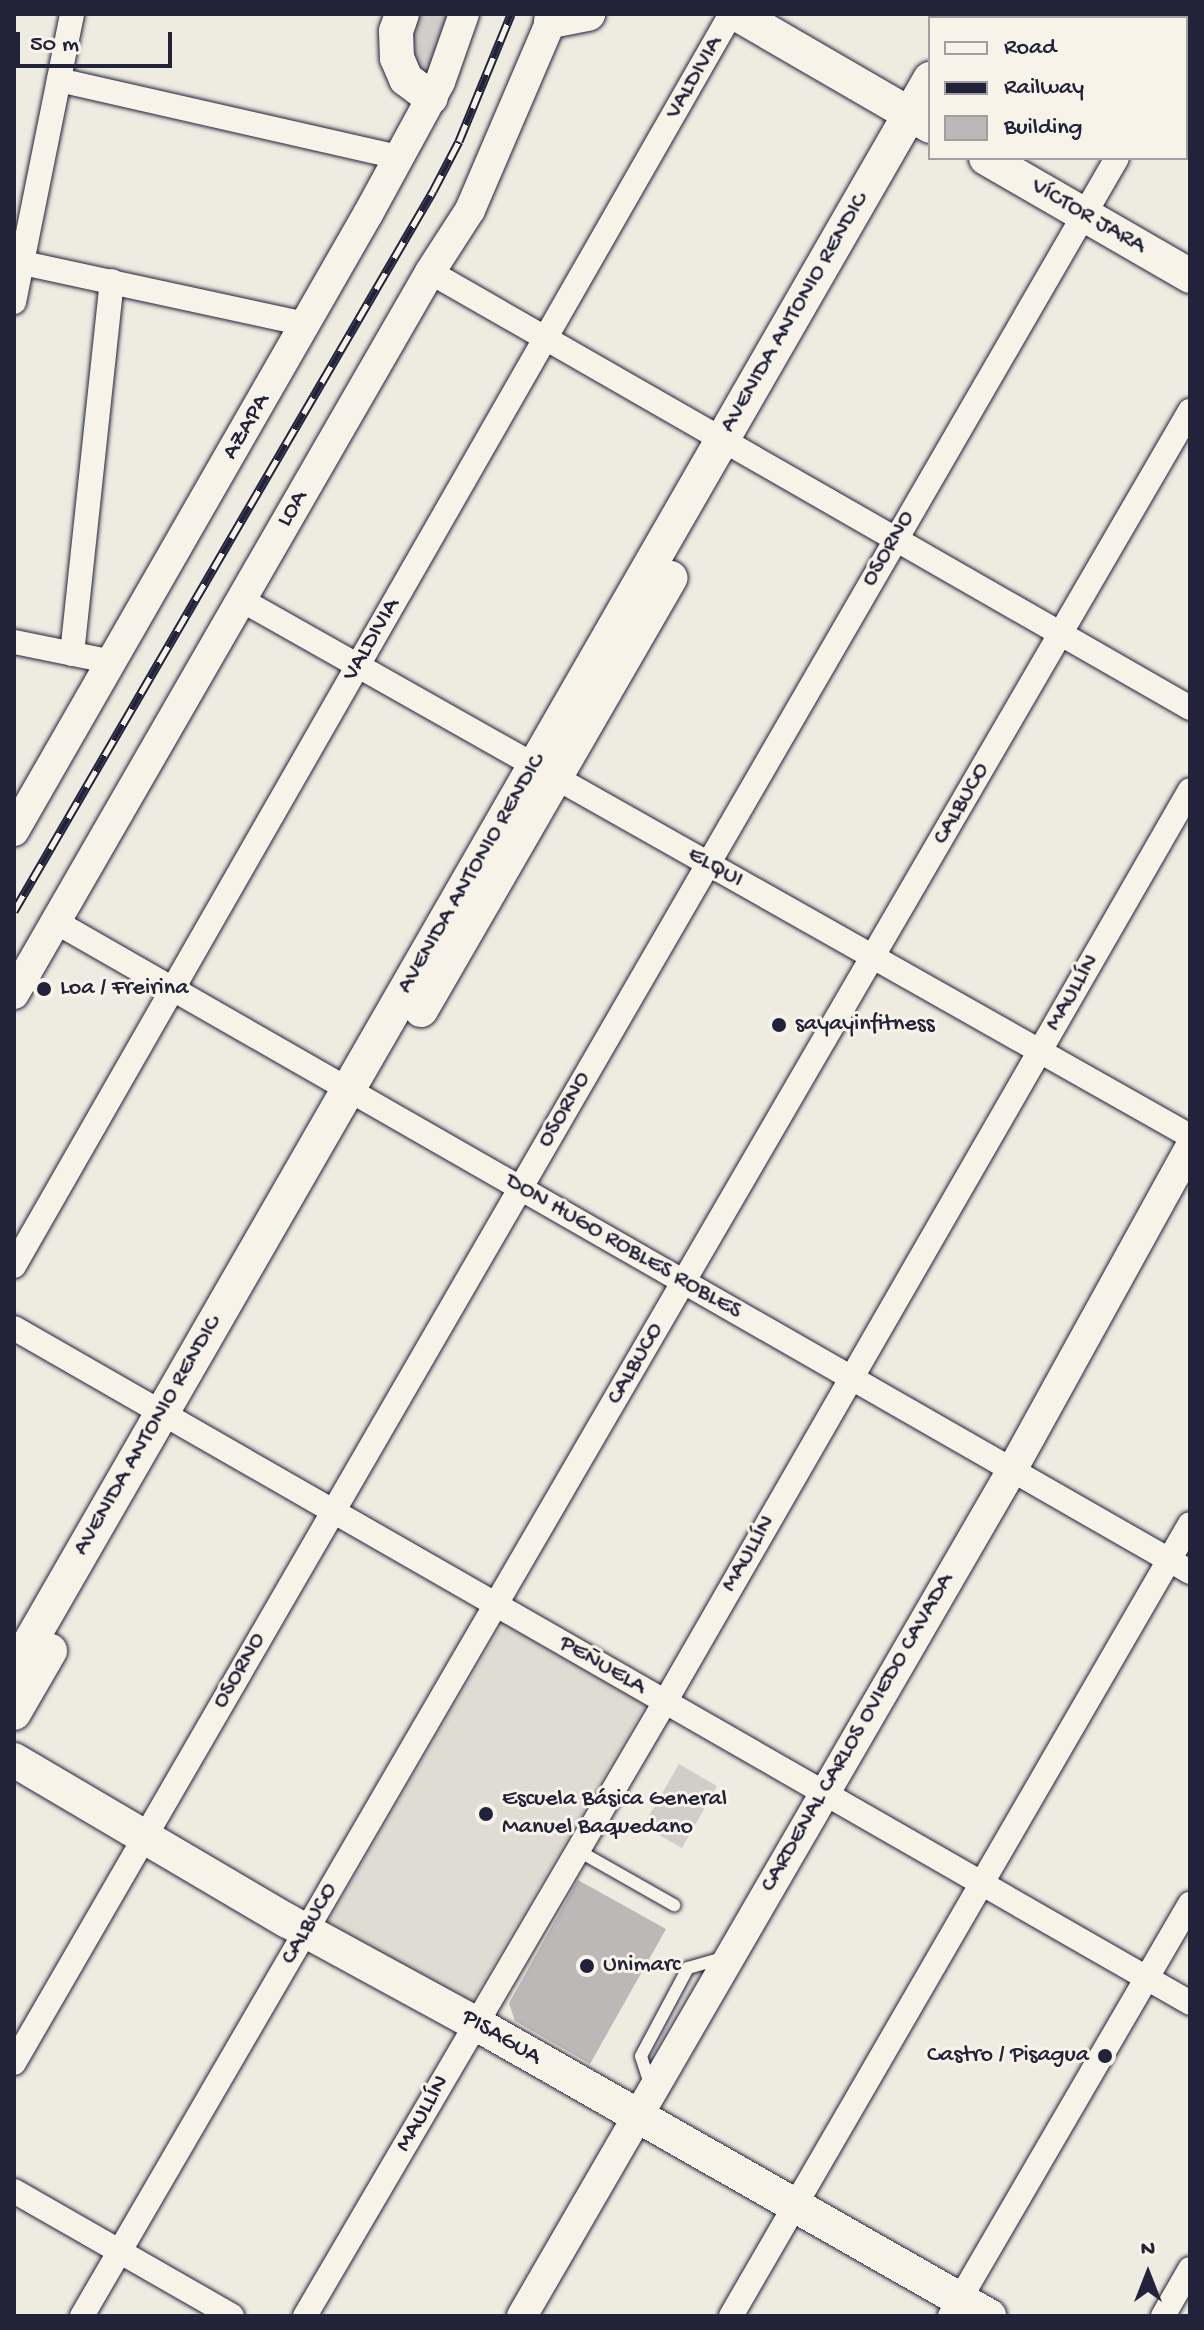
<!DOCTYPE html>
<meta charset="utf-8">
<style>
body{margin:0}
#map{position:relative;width:1204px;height:2330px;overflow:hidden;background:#eeebe1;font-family:"Gochi Hand",sans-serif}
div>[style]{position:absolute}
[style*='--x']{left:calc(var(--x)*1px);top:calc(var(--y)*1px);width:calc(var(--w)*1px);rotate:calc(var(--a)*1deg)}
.built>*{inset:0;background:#dfdcd4}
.green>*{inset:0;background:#d1cdc9}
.building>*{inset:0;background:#bbb8b7}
.roads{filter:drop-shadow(0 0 2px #22223b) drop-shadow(0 0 2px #22223b)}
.service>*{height:12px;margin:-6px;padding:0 6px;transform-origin:6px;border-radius:6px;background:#f7f3e8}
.minor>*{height:24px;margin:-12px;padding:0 12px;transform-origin:12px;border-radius:12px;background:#f7f3e8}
.tertiary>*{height:30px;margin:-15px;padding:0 15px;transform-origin:15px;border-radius:15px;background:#f7f3e8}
.secondary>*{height:34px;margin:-17px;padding:0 17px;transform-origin:17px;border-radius:17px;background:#f7f3e8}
.rail>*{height:9px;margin-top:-4.5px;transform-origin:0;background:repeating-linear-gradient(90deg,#f7f3e8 0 18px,#22223b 0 36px);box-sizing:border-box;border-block:2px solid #22223b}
.dots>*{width:22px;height:22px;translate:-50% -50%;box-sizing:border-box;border:4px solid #f7f3e8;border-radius:50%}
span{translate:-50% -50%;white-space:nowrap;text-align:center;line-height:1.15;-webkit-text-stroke:6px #f7f3e8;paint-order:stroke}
.street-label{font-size:24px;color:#22223b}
.poi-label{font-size:24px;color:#22223b}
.left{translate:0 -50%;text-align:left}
.right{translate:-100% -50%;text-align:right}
.frame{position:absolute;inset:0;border:16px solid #22223b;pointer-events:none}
.legend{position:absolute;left:928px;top:16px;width:260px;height:144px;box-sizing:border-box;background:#f7f3e8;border:2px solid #a29fa3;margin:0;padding:10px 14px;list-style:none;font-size:24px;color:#22223b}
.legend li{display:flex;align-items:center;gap:16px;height:40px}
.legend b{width:40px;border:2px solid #a29fa3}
.north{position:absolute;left:1108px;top:2234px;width:80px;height:80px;-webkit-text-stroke:6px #f7f3e8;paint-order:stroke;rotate:0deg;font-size:22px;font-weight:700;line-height:32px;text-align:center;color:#22223b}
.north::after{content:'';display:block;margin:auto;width:28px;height:36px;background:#22223b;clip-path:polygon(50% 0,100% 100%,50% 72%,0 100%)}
.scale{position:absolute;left:16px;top:32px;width:156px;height:36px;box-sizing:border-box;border:4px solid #22223b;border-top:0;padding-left:10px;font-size:24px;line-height:28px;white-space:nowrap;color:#22223b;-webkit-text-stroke:6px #f7f3e8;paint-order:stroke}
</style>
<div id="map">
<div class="built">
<div style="clip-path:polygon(503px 1623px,645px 1705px,470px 2004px,328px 1922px)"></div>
</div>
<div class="green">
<div style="clip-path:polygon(417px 14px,449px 14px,429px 73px,418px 72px,406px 60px)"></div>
<div style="clip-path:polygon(679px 1764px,717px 1786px,682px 1848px,643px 1826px)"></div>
</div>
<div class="building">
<div style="clip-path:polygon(578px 1880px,666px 1929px,590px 2064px,515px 2021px,509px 2003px)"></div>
</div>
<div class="roads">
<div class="service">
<div style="--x:577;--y:1850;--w:112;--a:29.6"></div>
<div style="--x:650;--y:2084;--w:29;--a:-108"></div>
<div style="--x:641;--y:2056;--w:100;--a:-61.9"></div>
<div style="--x:688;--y:1968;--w:36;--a:-16"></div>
</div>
<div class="minor">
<div style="--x:1186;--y:39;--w:7;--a:-56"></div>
<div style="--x:59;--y:80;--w:348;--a:12.8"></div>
<div style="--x:14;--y:261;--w:299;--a:12.2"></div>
<div style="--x:430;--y:272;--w:876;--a:29.84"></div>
<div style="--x:14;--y:302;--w:294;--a:-78.6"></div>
<div style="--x:240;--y:599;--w:1091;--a:29.48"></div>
<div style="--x:14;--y:642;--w:100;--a:11.5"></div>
<div style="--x:72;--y:654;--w:375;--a:-83.9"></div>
<div style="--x:56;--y:922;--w:1307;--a:29.82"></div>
<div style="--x:14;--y:1266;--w:1443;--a:-60.2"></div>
<div style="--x:14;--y:1328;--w:1356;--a:29.85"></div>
<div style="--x:14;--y:2063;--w:2201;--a:-59.93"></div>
<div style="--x:14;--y:2191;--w:251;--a:29.8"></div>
<div style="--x:82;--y:2316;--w:2204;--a:-59.82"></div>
<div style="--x:305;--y:2316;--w:712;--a:-59.62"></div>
<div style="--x:665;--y:1702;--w:1052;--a:-60.07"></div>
<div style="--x:731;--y:2316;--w:915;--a:-59.91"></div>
<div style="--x:950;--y:2316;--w:477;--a:-59.8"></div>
<div style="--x:1163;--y:2316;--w:54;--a:-60.1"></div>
</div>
<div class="tertiary">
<div style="--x:14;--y:831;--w:711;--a:-60.16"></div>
<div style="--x:368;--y:214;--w:150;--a:-61.4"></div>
<div style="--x:440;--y:82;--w:72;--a:-70.6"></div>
<div style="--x:14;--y:994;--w:833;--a:-60.05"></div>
<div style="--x:430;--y:272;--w:74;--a:-57.2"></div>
<div style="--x:470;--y:210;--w:213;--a:-66.8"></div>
<div style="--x:522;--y:2316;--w:978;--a:-59.92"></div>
<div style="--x:1012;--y:1470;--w:369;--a:-61.1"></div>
</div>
<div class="secondary">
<div style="--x:402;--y:14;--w:18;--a:109"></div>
<div style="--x:396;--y:31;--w:27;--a:88"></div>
<div style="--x:397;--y:58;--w:23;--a:67"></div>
<div style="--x:406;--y:79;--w:31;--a:37"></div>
<div style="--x:737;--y:14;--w:223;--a:30.1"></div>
<div style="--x:965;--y:18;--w:5;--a:-53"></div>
<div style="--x:551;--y:21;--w:38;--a:-11"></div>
<div style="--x:986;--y:158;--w:236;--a:30"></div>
<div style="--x:421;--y:1010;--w:499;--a:-60"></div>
<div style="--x:14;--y:1670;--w:1836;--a:-60.07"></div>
<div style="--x:14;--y:1713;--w:72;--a:-59.9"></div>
<div style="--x:14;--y:1760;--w:316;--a:30.5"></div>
<div style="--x:286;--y:1920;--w:215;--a:28.6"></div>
<div style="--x:475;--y:2023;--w:592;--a:29.68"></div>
</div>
</div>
<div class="rail">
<div style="--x:14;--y:911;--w:833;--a:-59.8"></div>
<div style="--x:433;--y:191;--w:56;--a:-62.5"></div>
<div style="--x:459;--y:141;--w:137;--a:-67.7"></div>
</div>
<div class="dots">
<div style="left:44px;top:989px;background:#22223b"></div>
<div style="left:779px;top:1025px;background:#22223b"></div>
<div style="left:486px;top:1814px;background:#22223b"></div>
<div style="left:587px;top:1966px;background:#22223b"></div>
<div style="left:1105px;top:2056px;background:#22223b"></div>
</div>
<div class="street-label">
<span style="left:695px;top:78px;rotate:-60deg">VALDIVIA</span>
<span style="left:1088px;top:217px;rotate:30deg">VÍCTOR JARA</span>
<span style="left:795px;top:313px;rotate:-60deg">AVENIDA ANTONIO RENDIC</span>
<span style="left:247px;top:427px;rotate:-60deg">AZAPA</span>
<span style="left:293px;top:509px;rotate:-60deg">LOA</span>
<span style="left:889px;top:549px;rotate:-60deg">OSORNO</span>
<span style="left:372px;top:640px;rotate:-60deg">VALDIVIA</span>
<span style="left:962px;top:804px;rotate:-60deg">CALBUCO</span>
<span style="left:715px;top:868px;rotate:29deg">ELQUI</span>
<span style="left:472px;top:874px;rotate:-60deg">AVENIDA ANTONIO RENDIC</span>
<span style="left:1073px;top:993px;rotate:-60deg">MAULLÍN</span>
<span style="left:565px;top:1110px;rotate:-60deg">OSORNO</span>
<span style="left:623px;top:1247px;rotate:30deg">DON HUGO ROBLES ROBLES</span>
<span style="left:636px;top:1364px;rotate:-60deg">CALBUCO</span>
<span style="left:148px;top:1436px;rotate:-60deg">AVENIDA ANTONIO RENDIC</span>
<span style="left:749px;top:1554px;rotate:-60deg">MAULLÍN</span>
<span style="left:602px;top:1666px;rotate:30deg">PEÑUELA</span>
<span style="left:240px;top:1671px;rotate:-60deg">OSORNO</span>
<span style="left:858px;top:1733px;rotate:-60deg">CARDENAL CARLOS OVIEDO CAVADA</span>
<span style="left:310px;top:1924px;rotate:-60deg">CALBUCO</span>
<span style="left:501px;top:2038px;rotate:30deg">PISAGUA</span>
<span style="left:423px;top:2114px;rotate:-60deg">MAULLÍN</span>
</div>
<div class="poi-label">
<span class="left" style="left:60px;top:989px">Loa / Freirina</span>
<span class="left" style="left:795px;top:1025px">sayayinfitness</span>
<span class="left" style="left:502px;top:1814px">Escuela Básica General<br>Manuel Baquedano</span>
<span class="left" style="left:603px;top:1966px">Unimarc</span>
<span class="right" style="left:1089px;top:2056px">Castro / Pisagua</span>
</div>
<div class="frame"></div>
<ul class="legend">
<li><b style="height:10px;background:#f7f3e8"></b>Road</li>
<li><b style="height:10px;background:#22223b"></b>Railway</li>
<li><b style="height:22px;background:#bbb8b7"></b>Building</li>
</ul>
<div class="north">N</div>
<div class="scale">50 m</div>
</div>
